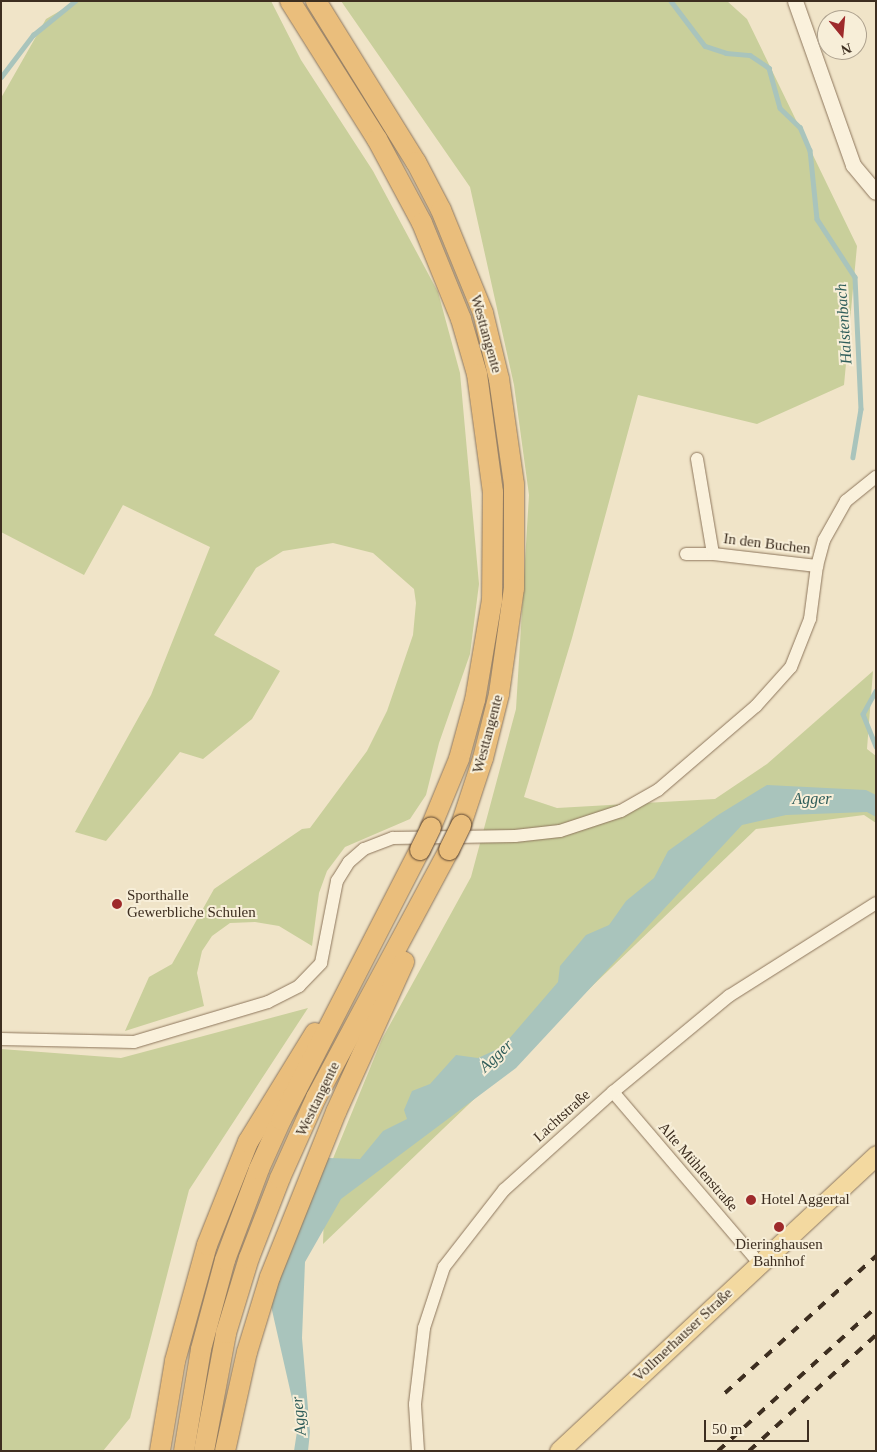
<!DOCTYPE html>
<meta charset="utf-8">
<style>
body{margin:0}
#map{position:relative;width:877px;height:1452px;overflow:hidden;background:#f0e4c8;font-family:"Times New Roman",serif}
div>[style]{position:absolute}
[style*='--x']{left:calc(var(--x)*1px);top:calc(var(--y)*1px);width:calc(var(--w)*1px);rotate:calc(var(--a)*1deg)}
.green>*{inset:0;background:#c9cf9b}
.water>*{inset:0;background:#a9c4bc}
.stream>*{height:4.5px;margin:-2.25px;padding:0 2.25px;transform-origin:2.25px;border-radius:2.25px;background:#a9c4bc}
.roads{filter:drop-shadow(0 0 1px #8d765c) drop-shadow(0 0 1px #8d765c)}
.minor>*{height:12px;margin:-6px;padding:0 6px;transform-origin:6px;border-radius:6px;background:#faf1dc}
.tertiary>*{height:15px;margin:-7.5px;padding:0 7.5px;transform-origin:7.5px;border-radius:7.5px;background:#faf1dc}
.primary>*{height:19px;margin:-9.5px;padding:0 9.5px;transform-origin:9.5px;border-radius:9.5px;background:#f3d9a0}
.trunk>*{height:20px;margin:-10px;padding:0 10px;transform-origin:10px;border-radius:10px;background:#eabe7c}
.rail>*{height:4px;margin-top:-2px;transform-origin:0;background:repeating-linear-gradient(90deg,#3d2e20 0 9px,transparent 0 18px)}
.bridges{filter:drop-shadow(0 0 1px #5b4430) drop-shadow(0 0 1px #5b4430)}
.trunk-bridge>*{height:20px;margin:-10px;padding:0 10px;transform-origin:10px;border-radius:10px;background:#eabe7c}
.dots>*{width:14px;height:14px;translate:-50% -50%;box-sizing:border-box;border:2px solid #f7eed8;border-radius:50%}
span{translate:-50% -50%;white-space:nowrap;text-align:center;line-height:1.15;-webkit-text-stroke:4px #f7eed8;paint-order:stroke}
.street-label{font-size:15px;color:#3d2e20}
.poi-label{font-size:15px;color:#3d2e20}
.left{translate:0 -50%;text-align:left}
.water-label{font-size:16px;color:#2f5d5a;font-style:italic}
.frame{position:absolute;inset:0;border:2px solid #3d2e20;pointer-events:none}
.north{position:absolute;left:817px;top:10px;width:50px;height:50px;box-sizing:border-box;background:#f7eed8;border:1px solid #ada18e;border-radius:50%;rotate:163deg;font-size:14px;font-weight:700;line-height:20px;text-align:center;color:#3d2e20}
.north::after{content:'';display:block;margin:auto;width:18px;height:22px;background:#9e2a2b;clip-path:polygon(50% 0,100% 100%,50% 72%,0 100%)}
.scale{position:absolute;left:704px;top:1420px;width:105px;height:22px;box-sizing:border-box;border:2px solid #3d2e20;border-top:0;padding-left:6px;font-size:15px;line-height:18px;white-space:nowrap;color:#3d2e20;-webkit-text-stroke:4px #f7eed8;paint-order:stroke}
</style>
<div id="map">
<div class="green">
<div style="clip-path:polygon(77px 1px,271px 1px,301px 60px,373px 171px,438px 292px,460px 373px,479px 584px,470px 654px,439px 743px,426px 795px,410px 819px,345px 847px,327px 871px,319px 893px,312px 946px,279px 926px,255px 922px,230px 923px,212px 936px,202px 951px,197px 973px,204px 1006px,125px 1031px,149px 977px,172px 964px,214px 889px,302px 829px,310px 828px,367px 751px,387px 711px,413px 635px,416px 603px,414px 589px,373px 553px,333px 543px,283px 551px,256px 568px,214px 635px,280px 671px,252px 719px,203px 759px,180px 752px,106px 841px,75px 832px,151px 695px,210px 547px,123px 505px,84px 575px,1px 532px,1px 98px,46px 19px)"></div>
<div style="clip-path:polygon(341px 1px,727px 1px,747px 19px,857px 246px,844px 385px,757px 424px,638px 395px,572px 638px,524px 797px,557px 808px,715px 799px,767px 764px,873px 671px,867px 749px,876px 756px,876px 823px,864px 815px,756px 829px,323px 1244px,325px 1178px,382px 1039px,471px 877px,516px 709px,529px 495px,514px 385px,470px 187px)"></div>
<div style="clip-path:polygon(308px 1008px,189px 1190px,130px 1418px,103px 1451px,1px 1451px,1px 1049px,121px 1058px)"></div>
</div>
<div class="water">
<div style="clip-path:polygon(767px 785px,866px 790px,876px 795px,876px 817px,867px 812px,786px 815px,742px 825px,516px 1068px,341px 1199px,305px 1262px,302px 1338px,310px 1432px,308px 1451px,294px 1451px,298px 1425px,269px 1297px,328px 1158px,360px 1159px,383px 1131px,407px 1119px,404px 1110px,412px 1091px,430px 1084px,456px 1055px,478px 1058px,502px 1047px,558px 982px,560px 966px,586px 935px,609px 925px,626px 901px,654px 878px,668px 851px,718px 815px)"></div>
</div>
<div class="stream">
<div style="--x:671;--y:1;--w:56;--a:52.9"></div>
<div style="--x:705;--y:46;--w:22;--a:18"></div>
<div style="--x:726;--y:53;--w:24;--a:5"></div>
<div style="--x:750;--y:55;--w:23;--a:34"></div>
<div style="--x:769;--y:68;--w:41;--a:74.6"></div>
<div style="--x:780;--y:108;--w:28;--a:44"></div>
<div style="--x:800;--y:127;--w:25;--a:67"></div>
<div style="--x:810;--y:150;--w:69;--a:84.2"></div>
<div style="--x:817;--y:219;--w:69;--a:56.8"></div>
<div style="--x:855;--y:277;--w:132;--a:87.4"></div>
<div style="--x:861;--y:409;--w:49;--a:99.5"></div>
<div style="--x:1;--y:77;--w:53;--a:-52.7"></div>
<div style="--x:33;--y:35;--w:54;--a:-39"></div>
<div style="--x:876;--y:691;--w:26;--a:119"></div>
<div style="--x:863;--y:714;--w:35;--a:68"></div>
</div>
<div class="roads">
<div class="minor">
<div style="--x:697;--y:459;--w:96;--a:80.4"></div>
<div style="--x:686;--y:554;--w:27;--a:0"></div>
<div style="--x:713;--y:554;--w:105;--a:6.6"></div>
<div style="--x:1;--y:1039;--w:133;--a:1.3"></div>
<div style="--x:134;--y:1042;--w:140;--a:-16.6"></div>
<div style="--x:268;--y:1002;--w:35;--a:-27"></div>
<div style="--x:299;--y:986;--w:32;--a:-46"></div>
<div style="--x:321;--y:963;--w:84;--a:-79"></div>
<div style="--x:337;--y:881;--w:22;--a:-58"></div>
<div style="--x:349;--y:862;--w:20;--a:-41"></div>
<div style="--x:364;--y:849;--w:31;--a:-21"></div>
<div style="--x:393;--y:838;--w:122;--a:-0.9"></div>
<div style="--x:515;--y:836;--w:45;--a:-6.3"></div>
<div style="--x:560;--y:831;--w:64;--a:-18.2"></div>
<div style="--x:621;--y:811;--w:43;--a:-29.6"></div>
<div style="--x:658;--y:790;--w:129;--a:-40.6"></div>
<div style="--x:756;--y:706;--w:52;--a:-48.1"></div>
<div style="--x:791;--y:667;--w:52;--a:-68.4"></div>
<div style="--x:810;--y:619;--w:53;--a:-82.5"></div>
<div style="--x:817;--y:566;--w:27;--a:-75"></div>
<div style="--x:824;--y:540;--w:45;--a:-60.6"></div>
<div style="--x:846;--y:501;--w:38;--a:-39"></div>
<div style="--x:613;--y:1092;--w:225;--a:49.5"></div>
<div style="--x:418;--y:1451;--w:47;--a:-93.7"></div>
<div style="--x:415;--y:1404;--w:77;--a:-83.2"></div>
<div style="--x:424;--y:1328;--w:64;--a:-71.8"></div>
<div style="--x:444;--y:1267;--w:98;--a:-52.1"></div>
<div style="--x:504;--y:1190;--w:147;--a:-42"></div>
<div style="--x:613;--y:1092;--w:151;--a:-39.6"></div>
<div style="--x:729;--y:996;--w:174;--a:-32.3"></div>
</div>
<div class="tertiary">
<div style="--x:795;--y:1;--w:174;--a:70.5"></div>
<div style="--x:853;--y:165;--w:35;--a:50"></div>
</div>
<div class="primary">
<div style="--x:559;--y:1451;--w:434;--a:-43"></div>
</div>
<div class="trunk">
<div style="--x:290;--y:1;--w:163;--a:57.8"></div>
<div style="--x:377;--y:139;--w:95;--a:61.8"></div>
<div style="--x:422;--y:223;--w:104;--a:67.9"></div>
<div style="--x:461;--y:319;--w:57;--a:73.8"></div>
<div style="--x:477;--y:374;--w:119;--a:82.3"></div>
<div style="--x:493;--y:492;--w:108;--a:90.5"></div>
<div style="--x:492;--y:600;--w:101;--a:99.6"></div>
<div style="--x:475;--y:700;--w:61;--a:105.2"></div>
<div style="--x:459;--y:759;--w:74;--a:112.4"></div>
<div style="--x:316;--y:1;--w:190;--a:58.2"></div>
<div style="--x:416;--y:162;--w:54;--a:62.5"></div>
<div style="--x:441;--y:210;--w:111;--a:67.8"></div>
<div style="--x:483;--y:313;--w:68;--a:76.4"></div>
<div style="--x:499;--y:379;--w:106;--a:81.9"></div>
<div style="--x:514;--y:484;--w:104;--a:90"></div>
<div style="--x:514;--y:588;--w:107;--a:98.1"></div>
<div style="--x:499;--y:694;--w:66;--a:104"></div>
<div style="--x:483;--y:758;--w:71;--a:108.2"></div>
<div style="--x:160;--y:1451;--w:91;--a:-80.5"></div>
<div style="--x:175;--y:1361;--w:120;--a:-74.6"></div>
<div style="--x:207;--y:1245;--w:111;--a:-68.3"></div>
<div style="--x:248;--y:1142;--w:128;--a:-58.4"></div>
<div style="--x:184;--y:1451;--w:103;--a:-80.5"></div>
<div style="--x:201;--y:1349;--w:92;--a:-74.9"></div>
<div style="--x:225;--y:1260;--w:97;--a:-69.5"></div>
<div style="--x:259;--y:1169;--w:54;--a:-65.8"></div>
<div style="--x:281;--y:1120;--w:304;--a:-62.8"></div>
<div style="--x:204;--y:1451;--w:120;--a:-79.4"></div>
<div style="--x:226;--y:1333;--w:78;--a:-73"></div>
<div style="--x:249;--y:1258;--w:86;--a:-68.8"></div>
<div style="--x:280;--y:1178;--w:88;--a:-65.8"></div>
<div style="--x:316;--y:1098;--w:281;--a:-61.8"></div>
<div style="--x:225;--y:1451;--w:101;--a:-77.5"></div>
<div style="--x:247;--y:1352;--w:78;--a:-73"></div>
<div style="--x:270;--y:1277;--w:178;--a:-68.2"></div>
<div style="--x:336;--y:1112;--w:165;--a:-65.6"></div>
</div>
</div>
<div class="rail">
<div style="--x:725;--y:1393;--w:204;--a:-42.2"></div>
<div style="--x:718;--y:1451;--w:214;--a:-42.3"></div>
<div style="--x:749;--y:1451;--w:172;--a:-42.4"></div>
</div>
<div class="bridges">
<div class="trunk-bridge">
<div style="--x:420;--y:850;--w:25;--a:-64"></div>
<div style="--x:449;--y:850;--w:28;--a:-64"></div>
</div>
</div>
<div class="dots">
<div style="left:117px;top:904px;background:#9e2a2b"></div>
<div style="left:751px;top:1200px;background:#9e2a2b"></div>
<div style="left:779px;top:1227px;background:#9e2a2b"></div>
</div>
<div class="street-label">
<span style="left:486px;top:334px;rotate:74deg">Westtangente</span>
<span style="left:767px;top:544px;rotate:7deg">In den Buchen</span>
<span style="left:488px;top:734px;rotate:-75deg">Westtangente</span>
<span style="left:318px;top:1099px;rotate:-64deg">Westtangente</span>
<span style="left:562px;top:1116px;rotate:-42deg">Lachtstraße</span>
<span style="left:698px;top:1167px;rotate:49deg">Alte Mühlenstraße</span>
<span style="left:683px;top:1335px;rotate:-43deg">Vollmerhauser Straße</span>
</div>
<div class="poi-label">
<span class="left" style="left:127px;top:904px">Sporthalle<br>Gewerbliche Schulen</span>
<span class="left" style="left:761px;top:1200px">Hotel Aggertal</span>
<span style="left:779px;top:1253px">Dieringhausen<br>Bahnhof</span>
</div>
<div class="water-label">
<span style="left:844px;top:324px;rotate:-94deg">Halstenbach</span>
<span style="left:812px;top:799px">Agger</span>
<span style="left:496px;top:1056px;rotate:-44deg">Agger</span>
<span style="left:299px;top:1416px;rotate:-96deg">Agger</span>
</div>
<div class="frame"></div>
<div class="north">N</div>
<div class="scale">50 m</div>
</div>
